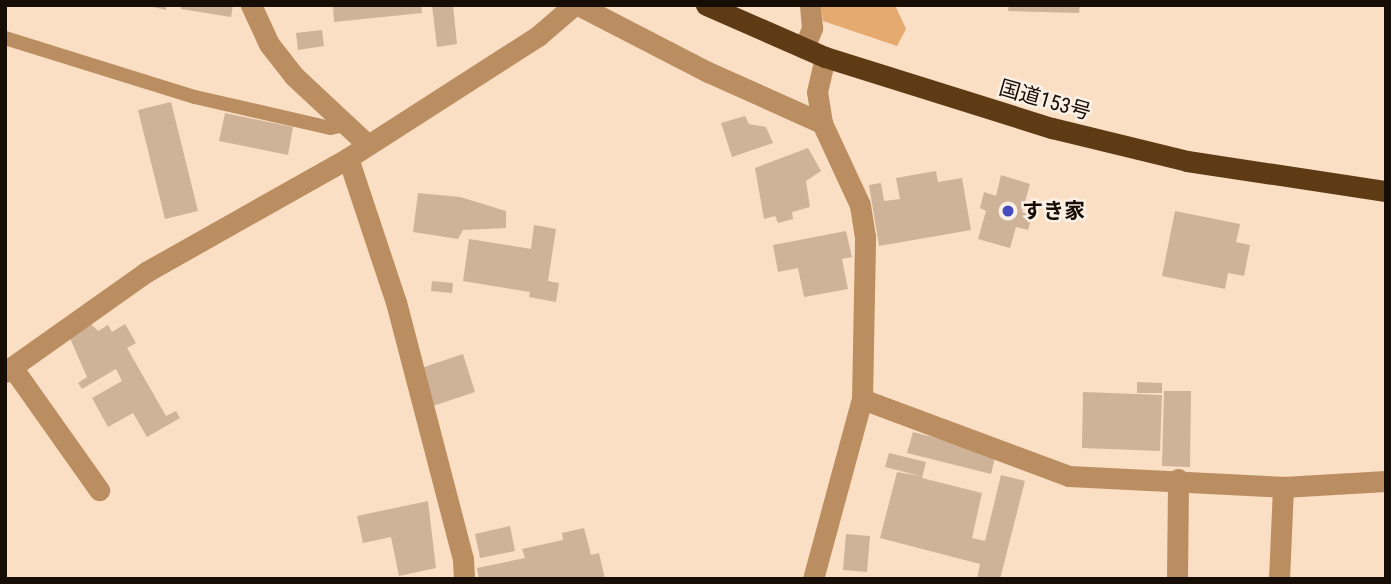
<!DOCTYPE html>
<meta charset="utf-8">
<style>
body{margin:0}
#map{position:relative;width:1391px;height:584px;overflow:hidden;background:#fbdfc4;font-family:"Roboto Condensed","Noto Sans JP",sans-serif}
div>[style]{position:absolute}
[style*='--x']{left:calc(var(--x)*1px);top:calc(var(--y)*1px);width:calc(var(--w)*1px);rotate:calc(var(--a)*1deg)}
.green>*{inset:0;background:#e5aa6f}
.building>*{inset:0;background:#ceb398}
.lane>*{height:14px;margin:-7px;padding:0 7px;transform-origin:7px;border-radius:7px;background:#bb8e61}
.street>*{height:21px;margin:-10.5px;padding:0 10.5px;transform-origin:10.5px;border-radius:10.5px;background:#bb8e61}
.highway>*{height:21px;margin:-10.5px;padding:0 10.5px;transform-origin:10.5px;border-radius:10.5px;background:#5e3b14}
.dots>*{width:19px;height:19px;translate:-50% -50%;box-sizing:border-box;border:4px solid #fbf0e5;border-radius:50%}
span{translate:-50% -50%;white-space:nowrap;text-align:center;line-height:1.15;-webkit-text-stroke:5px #fbf0e5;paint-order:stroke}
.street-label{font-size:21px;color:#160d05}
.poi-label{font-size:21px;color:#160d05;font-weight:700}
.left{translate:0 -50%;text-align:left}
.frame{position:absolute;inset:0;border:7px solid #160d05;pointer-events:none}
</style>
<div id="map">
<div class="green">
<div style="clip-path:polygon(821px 5px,895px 5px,906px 29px,897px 46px,823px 21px)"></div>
</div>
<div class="building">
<div style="clip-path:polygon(144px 5px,166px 5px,166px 10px)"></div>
<div style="clip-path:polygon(181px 5px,233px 5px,231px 17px,181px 9px)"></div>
<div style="clip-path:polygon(333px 5px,421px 5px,422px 13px,334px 22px)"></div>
<div style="clip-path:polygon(432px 5px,453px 5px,457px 44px,437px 47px)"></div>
<div style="clip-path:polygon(1009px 5px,1080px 5px,1079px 13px,1008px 11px)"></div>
<div style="clip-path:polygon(322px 30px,324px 46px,298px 50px,296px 33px)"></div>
<div style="clip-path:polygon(171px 102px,198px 211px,165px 219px,138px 110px)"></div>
<div style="clip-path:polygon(225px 113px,293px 127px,288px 155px,219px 141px)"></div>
<div style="clip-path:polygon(745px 116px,749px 124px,766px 127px,773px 143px,732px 157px,721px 123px)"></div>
<div style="clip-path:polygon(808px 148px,821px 171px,806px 181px,810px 207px,792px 212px,793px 219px,778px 223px,775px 216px,764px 219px,755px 168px)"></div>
<div style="clip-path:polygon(936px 171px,938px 182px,962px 178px,971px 230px,879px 246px,869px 185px,881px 183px,884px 201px,900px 199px,896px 178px)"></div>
<div style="clip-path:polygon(1001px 175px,1030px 184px,1022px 212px,1032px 216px,1028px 230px,1016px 227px,1010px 248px,978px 239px,986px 211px,980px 208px,984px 192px,996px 196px)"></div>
<div style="clip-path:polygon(418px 193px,460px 197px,506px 211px,506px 228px,463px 230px,458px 239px,413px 232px)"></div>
<div style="clip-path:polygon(1175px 211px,1240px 224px,1236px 242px,1250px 245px,1244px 276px,1228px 273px,1225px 289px,1162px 276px)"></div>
<div style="clip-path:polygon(534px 225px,556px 229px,548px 281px,559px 283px,556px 302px,529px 297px,530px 292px,463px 281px,469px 239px,531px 249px)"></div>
<div style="clip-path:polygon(846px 231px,852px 257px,842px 259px,848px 289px,804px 297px,798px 268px,778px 272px,773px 245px)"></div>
<div style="clip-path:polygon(432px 281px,453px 283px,452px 293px,431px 291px)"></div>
<div style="clip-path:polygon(91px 324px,98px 331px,108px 325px,112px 332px,125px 324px,136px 343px,127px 348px,166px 416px,176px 411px,180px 418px,147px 437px,133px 413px,108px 427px,92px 398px,122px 381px,116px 369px,82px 389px,78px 383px,87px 377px,69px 336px)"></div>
<div style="clip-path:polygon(463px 354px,475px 392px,433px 406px,421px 368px)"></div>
<div style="clip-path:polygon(1137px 382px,1162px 383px,1162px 393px,1137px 393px)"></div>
<div style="clip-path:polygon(1164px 391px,1191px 391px,1190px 467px,1162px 466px)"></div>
<div style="clip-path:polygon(1083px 392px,1162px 395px,1160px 451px,1082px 448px)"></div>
<div style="clip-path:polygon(913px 432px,996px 453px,991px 474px,907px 453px)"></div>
<div style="clip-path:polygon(889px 453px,926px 462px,922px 478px,982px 493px,972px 538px,985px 541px,1001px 475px,1025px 481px,1000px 579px,977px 579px,980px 564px,880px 538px,897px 472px,920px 476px,885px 467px)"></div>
<div style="clip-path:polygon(428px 501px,436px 568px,399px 576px,391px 537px,363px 543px,357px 516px)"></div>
<div style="clip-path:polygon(510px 526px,515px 551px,480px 558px,475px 534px)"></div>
<div style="clip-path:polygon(584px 528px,591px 555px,599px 553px,605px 579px,479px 579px,477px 568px,525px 558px,522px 549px,563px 540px,562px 533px)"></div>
<div style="clip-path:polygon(846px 534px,870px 536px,867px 572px,843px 570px)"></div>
</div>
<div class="lane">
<div style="--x:5;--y:38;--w:199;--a:17.3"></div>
<div style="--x:195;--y:97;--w:139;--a:12.9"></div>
<div style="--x:330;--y:128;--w:14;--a:-12"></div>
</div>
<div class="street">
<div style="--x:251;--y:5;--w:43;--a:65.2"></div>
<div style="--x:269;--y:44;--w:41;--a:52"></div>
<div style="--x:294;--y:76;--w:101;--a:43"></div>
<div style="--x:578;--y:5;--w:146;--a:27.3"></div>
<div style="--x:708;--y:72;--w:125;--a:24.1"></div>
<div style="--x:804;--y:48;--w:22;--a:-68"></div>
<div style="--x:812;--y:28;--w:23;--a:-95"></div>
<div style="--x:348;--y:158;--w:152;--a:71.6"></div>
<div style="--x:396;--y:302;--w:266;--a:75.4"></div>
<div style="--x:463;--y:559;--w:20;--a:87"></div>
<div style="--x:12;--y:367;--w:151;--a:54.7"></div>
<div style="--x:5;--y:372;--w:173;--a:-35.3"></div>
<div style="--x:146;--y:272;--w:232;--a:-29.4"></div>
<div style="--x:348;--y:158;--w:226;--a:-32.7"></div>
<div style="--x:538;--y:36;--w:48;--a:-40.7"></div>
<div style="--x:862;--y:399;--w:221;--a:20.4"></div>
<div style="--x:1069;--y:476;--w:214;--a:2.9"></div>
<div style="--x:1283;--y:487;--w:103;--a:-3.3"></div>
<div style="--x:813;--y:579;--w:187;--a:-74.8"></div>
<div style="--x:862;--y:399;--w:162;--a:-88.9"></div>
<div style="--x:865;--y:237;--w:32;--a:-99"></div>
<div style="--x:860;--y:205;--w:90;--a:-114.9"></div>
<div style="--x:822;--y:123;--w:31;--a:-99"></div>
<div style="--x:817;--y:92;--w:36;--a:-77"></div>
<div style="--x:1177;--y:579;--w:100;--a:-89.4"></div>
<div style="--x:1279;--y:579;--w:92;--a:-87.5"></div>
</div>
<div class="highway">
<div style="--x:706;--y:5;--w:130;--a:23.6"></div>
<div style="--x:825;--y:57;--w:238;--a:17.4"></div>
<div style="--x:1052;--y:128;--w:139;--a:13.7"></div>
<div style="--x:1187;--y:161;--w:201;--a:8.6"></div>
</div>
<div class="dots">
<div style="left:1008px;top:211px;background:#474bc0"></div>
</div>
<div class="street-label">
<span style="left:1045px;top:100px;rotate:16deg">国道153号</span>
</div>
<div class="poi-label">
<span class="left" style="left:1022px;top:211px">すき家</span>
</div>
<div class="frame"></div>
</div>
